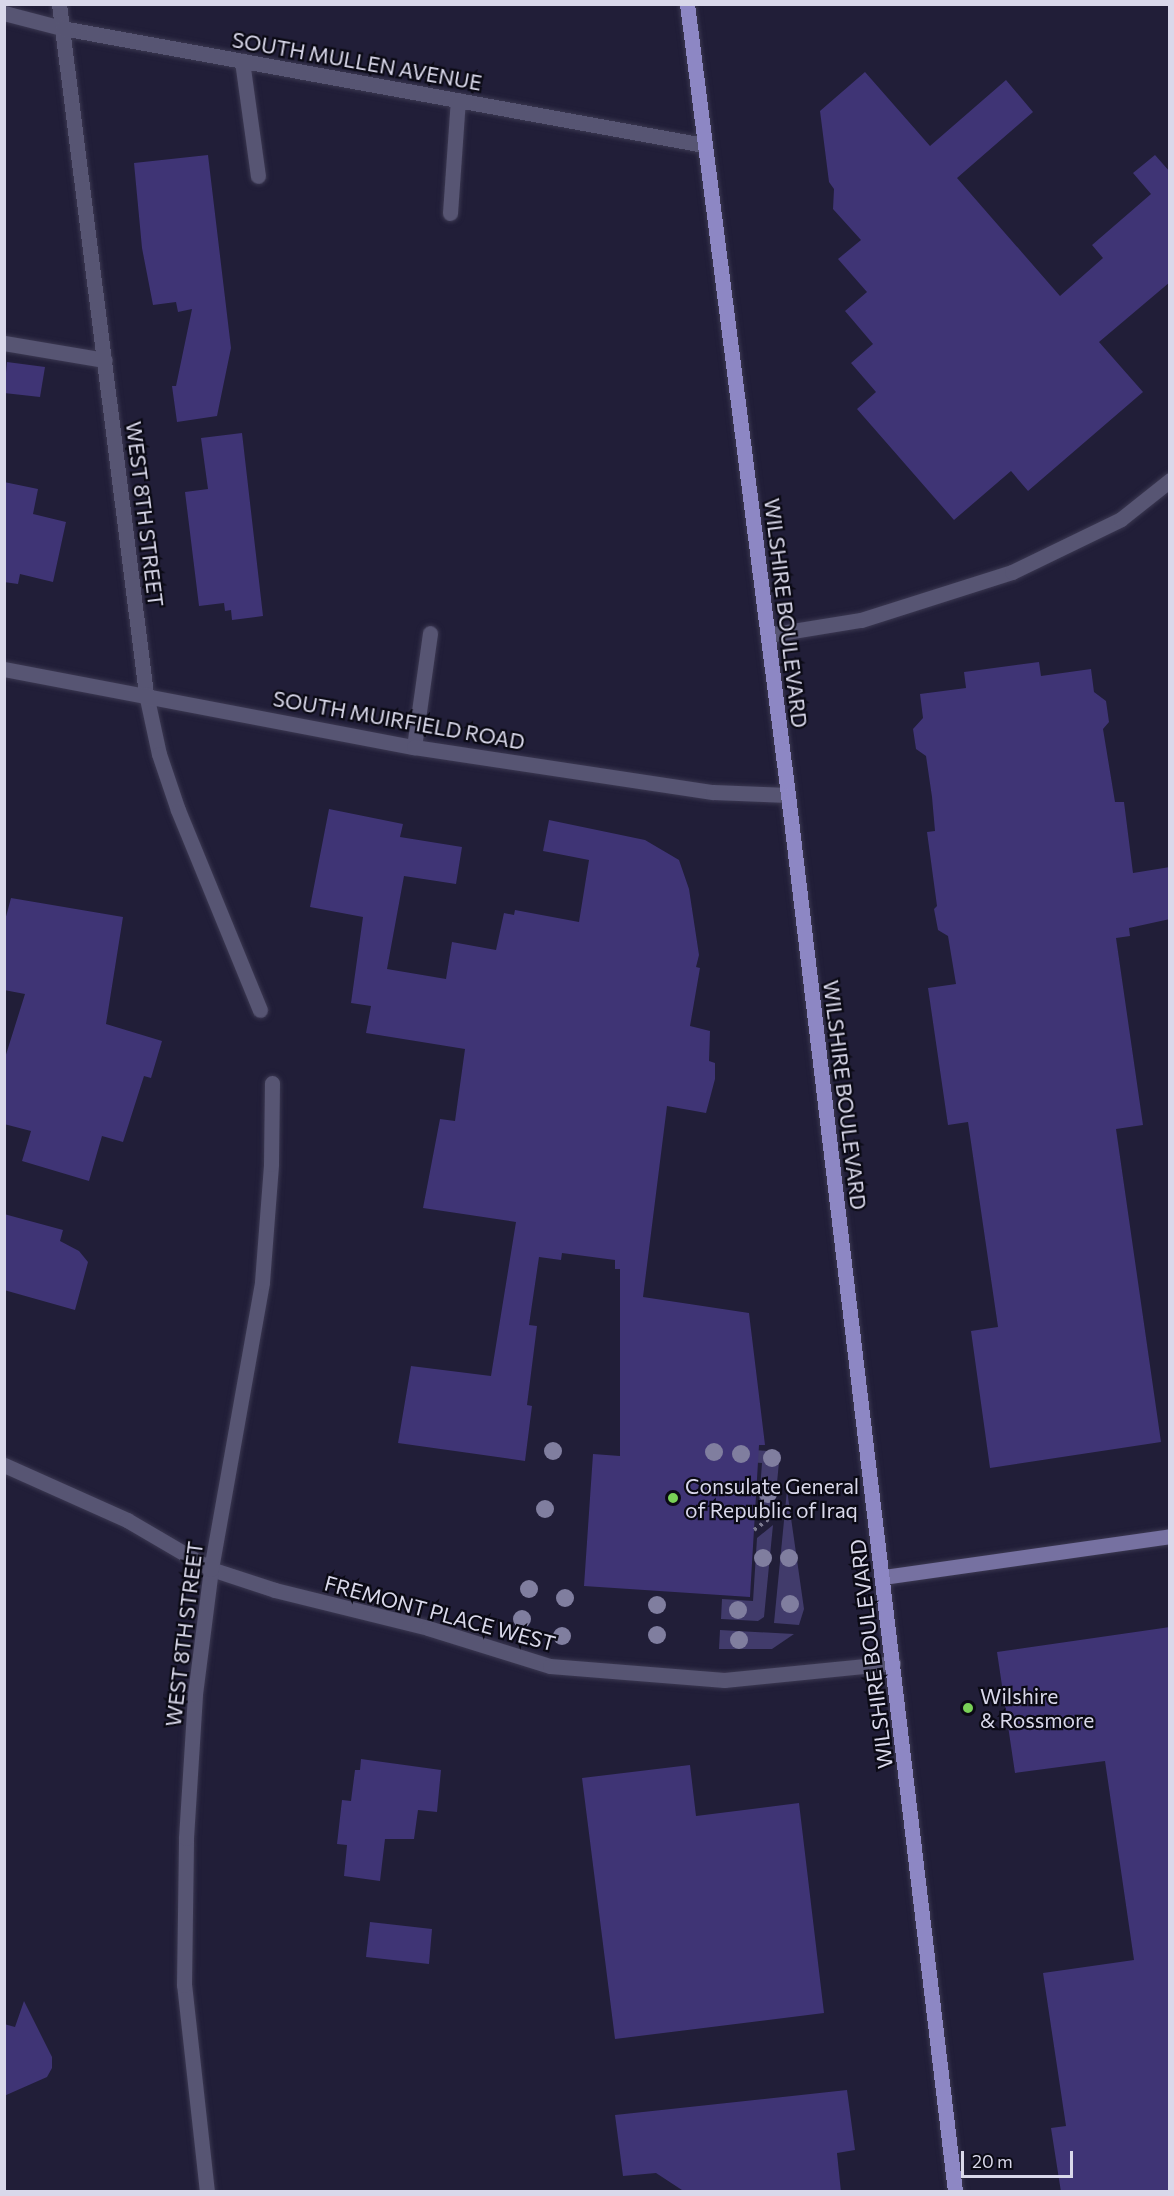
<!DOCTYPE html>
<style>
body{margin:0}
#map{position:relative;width:1174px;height:2196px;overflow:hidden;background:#211e38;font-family:Commissioner,sans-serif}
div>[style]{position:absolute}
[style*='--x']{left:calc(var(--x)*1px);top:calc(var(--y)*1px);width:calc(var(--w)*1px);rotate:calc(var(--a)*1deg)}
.green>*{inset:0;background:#413b6b}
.building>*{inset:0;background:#3f3475}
.path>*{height:4px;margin-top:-2px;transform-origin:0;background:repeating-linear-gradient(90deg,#7b798f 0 3px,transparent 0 7.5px)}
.roads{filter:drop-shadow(0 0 2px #3b3851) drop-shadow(0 0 2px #3b3851)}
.service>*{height:15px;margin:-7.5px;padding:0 7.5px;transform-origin:7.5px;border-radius:7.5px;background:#575573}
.minor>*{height:15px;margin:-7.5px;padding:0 7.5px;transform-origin:7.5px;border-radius:7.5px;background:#575573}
.secondary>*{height:15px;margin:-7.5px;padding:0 7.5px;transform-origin:7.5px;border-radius:7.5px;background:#7671a1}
.primary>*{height:15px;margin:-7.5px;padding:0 7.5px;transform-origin:7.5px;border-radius:7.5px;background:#8d87c4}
.trees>*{width:18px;height:18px;margin:-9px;border-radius:50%;background:#807e9f}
.dots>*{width:16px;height:16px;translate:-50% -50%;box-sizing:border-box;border:3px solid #0b0a15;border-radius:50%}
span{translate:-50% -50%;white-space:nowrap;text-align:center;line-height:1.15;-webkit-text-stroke:4.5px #0b0a15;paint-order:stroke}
.street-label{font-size:21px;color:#d9d8ea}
.poi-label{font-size:21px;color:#d9d8ea}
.left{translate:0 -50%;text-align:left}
.frame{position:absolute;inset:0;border:6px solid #d9d8ea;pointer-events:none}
.scale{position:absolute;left:961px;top:2151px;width:112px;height:27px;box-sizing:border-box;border:3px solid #d9d8ea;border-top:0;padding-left:8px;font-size:18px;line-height:21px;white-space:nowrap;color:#d9d8ea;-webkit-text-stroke:4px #0b0a15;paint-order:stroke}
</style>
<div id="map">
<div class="green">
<div style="clip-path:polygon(703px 1446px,780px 1452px,775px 1503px,758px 1517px,762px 1463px,701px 1459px)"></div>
<div style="clip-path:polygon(787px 1490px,804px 1609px,799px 1625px,774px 1623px)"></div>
<div style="clip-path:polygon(773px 1525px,764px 1617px,758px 1621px,721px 1619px,722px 1599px,753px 1601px,757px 1538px)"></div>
<div style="clip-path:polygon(720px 1630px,794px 1634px,772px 1649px,719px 1649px)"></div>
</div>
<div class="building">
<div style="clip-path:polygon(865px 72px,930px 146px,1006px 80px,1033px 112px,957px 178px,1060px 296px,1103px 258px,1092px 245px,1151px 194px,1133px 173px,1155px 155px,1170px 172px,1170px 282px,1099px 342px,1143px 392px,1028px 491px,1011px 471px,954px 520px,857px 409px,876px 392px,851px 363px,873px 344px,845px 311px,867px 292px,838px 259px,861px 240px,833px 209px,834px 189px,829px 182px,820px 111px)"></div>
<div style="clip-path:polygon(208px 155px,231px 348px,217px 416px,177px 422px,172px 386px,176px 386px,192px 309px,178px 312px,176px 302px,153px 305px,142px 248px,134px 163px)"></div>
<div style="clip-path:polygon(7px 362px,45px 367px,40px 397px,4px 393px)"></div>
<div style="clip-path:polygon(242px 433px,263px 616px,232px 620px,231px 610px,225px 611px,224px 603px,199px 606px,185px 492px,208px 489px,201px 438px)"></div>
<div style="clip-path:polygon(4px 482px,38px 489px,33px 514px,66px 522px,53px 582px,20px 574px,18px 584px,4px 582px)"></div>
<div style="clip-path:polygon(1039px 662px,1041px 676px,1091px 669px,1094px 692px,1106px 701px,1109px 722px,1103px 729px,1115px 802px,1124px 802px,1133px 873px,1170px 867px,1170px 919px,1129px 928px,1130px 936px,1116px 938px,1143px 1125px,1116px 1129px,1161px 1442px,990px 1468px,971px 1331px,998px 1327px,968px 1122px,948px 1125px,928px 988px,956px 984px,948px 936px,938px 930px,934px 909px,937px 906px,927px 832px,935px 831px,932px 797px,926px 756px,916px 749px,913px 729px,923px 718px,920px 694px,966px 688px,964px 672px)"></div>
<div style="clip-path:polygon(329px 809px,403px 824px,400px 837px,462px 847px,456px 884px,404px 876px,387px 969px,446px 979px,452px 942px,496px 950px,504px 913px,514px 915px,515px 910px,579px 922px,589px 860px,543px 851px,549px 820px,645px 840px,679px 860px,689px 889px,699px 955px,696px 967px,700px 968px,690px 1026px,710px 1031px,709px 1061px,715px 1063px,715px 1079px,706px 1113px,667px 1106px,643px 1297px,749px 1313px,765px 1445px,759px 1445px,750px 1597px,584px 1586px,593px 1454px,620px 1456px,620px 1269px,615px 1269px,615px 1260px,562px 1253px,561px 1260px,539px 1257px,529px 1325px,537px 1326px,527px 1405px,532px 1406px,525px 1461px,398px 1443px,411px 1366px,491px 1376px,516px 1222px,423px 1208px,440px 1119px,455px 1121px,465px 1049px,366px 1033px,371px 1006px,351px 1003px,363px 917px,310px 907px)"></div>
<div style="clip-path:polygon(11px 898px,123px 917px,106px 1024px,162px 1041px,151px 1078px,144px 1076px,123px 1142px,102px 1136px,89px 1181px,22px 1161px,31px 1131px,4px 1124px,4px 1061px,25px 994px,4px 990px,4px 924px)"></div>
<div style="clip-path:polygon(4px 1214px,63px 1230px,60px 1241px,79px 1251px,88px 1262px,75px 1310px,4px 1290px)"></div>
<div style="clip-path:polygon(1170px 1627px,1170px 2192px,1061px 2192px,1051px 2128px,1066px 2126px,1043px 1973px,1134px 1960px,1105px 1761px,1015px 1773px,997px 1652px)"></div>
<div style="clip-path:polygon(361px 1759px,441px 1770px,437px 1812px,418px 1810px,414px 1839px,385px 1839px,380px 1881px,344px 1876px,347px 1845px,337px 1844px,342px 1800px,351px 1801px,355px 1770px,360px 1770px)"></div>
<div style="clip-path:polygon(690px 1765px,696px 1816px,799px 1803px,824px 2013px,615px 2039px,582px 1778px)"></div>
<div style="clip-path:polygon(370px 1922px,432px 1929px,429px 1964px,366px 1957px)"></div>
<div style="clip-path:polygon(24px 2001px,52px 2057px,52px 2068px,47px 2077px,4px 2096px,4px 2024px,15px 2027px)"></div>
<div style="clip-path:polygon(847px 2090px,855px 2150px,837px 2153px,841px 2192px,685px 2192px,656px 2173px,623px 2176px,615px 2115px)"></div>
</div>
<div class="path">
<div style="--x:754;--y:1530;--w:34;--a:-37"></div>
</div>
<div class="roads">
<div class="service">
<div style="--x:242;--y:61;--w:116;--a:82.1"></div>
<div style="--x:450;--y:213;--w:113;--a:-86"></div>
<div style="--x:4;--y:343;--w:102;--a:9.6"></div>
<div style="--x:414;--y:747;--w:115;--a:-82"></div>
</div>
<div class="minor">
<div style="--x:59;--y:4;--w:695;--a:82.81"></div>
<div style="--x:146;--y:694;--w:61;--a:77.8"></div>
<div style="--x:159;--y:754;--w:59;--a:71.3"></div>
<div style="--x:178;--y:810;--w:216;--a:67.7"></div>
<div style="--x:4;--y:13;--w:60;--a:14.5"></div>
<div style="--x:62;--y:28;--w:653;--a:10.33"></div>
<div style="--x:768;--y:635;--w:94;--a:-9.2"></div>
<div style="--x:861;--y:620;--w:158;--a:-17.6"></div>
<div style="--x:1012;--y:572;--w:121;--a:-25.9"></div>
<div style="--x:1121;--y:519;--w:63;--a:-38.5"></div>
<div style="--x:4;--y:669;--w:417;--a:10.8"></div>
<div style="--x:414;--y:747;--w:302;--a:8.6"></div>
<div style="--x:713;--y:792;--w:75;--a:2.3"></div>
<div style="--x:4;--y:1465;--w:135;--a:24.1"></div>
<div style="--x:127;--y:1520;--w:97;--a:30.3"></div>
<div style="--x:211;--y:1569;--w:67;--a:18.2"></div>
<div style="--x:275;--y:1590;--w:158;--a:13.9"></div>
<div style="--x:428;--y:1628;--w:128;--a:17.3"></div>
<div style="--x:550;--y:1666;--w:175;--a:4.6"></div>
<div style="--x:724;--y:1680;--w:170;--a:-5.7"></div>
<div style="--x:207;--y:2192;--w:208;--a:-96.3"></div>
<div style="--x:184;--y:1985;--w:147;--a:-89.2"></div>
<div style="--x:186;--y:1838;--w:144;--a:-86.4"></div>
<div style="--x:195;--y:1694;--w:126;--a:-82.7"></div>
<div style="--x:211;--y:1569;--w:291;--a:-79.9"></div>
<div style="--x:262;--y:1282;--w:118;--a:-85.6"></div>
<div style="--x:271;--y:1164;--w:81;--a:-89.3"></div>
</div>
<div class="secondary">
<div style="--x:883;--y:1577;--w:290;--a:-8.1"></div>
</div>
<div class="primary">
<div style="--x:687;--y:4;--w:797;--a:82.72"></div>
<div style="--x:788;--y:795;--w:1407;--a:83.18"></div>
</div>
</div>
<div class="trees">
<div style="left:553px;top:1451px"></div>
<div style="left:714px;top:1452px"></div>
<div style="left:741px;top:1454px"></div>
<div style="left:772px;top:1458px"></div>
<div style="left:768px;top:1494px"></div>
<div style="left:545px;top:1509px"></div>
<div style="left:763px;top:1558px"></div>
<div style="left:789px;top:1558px"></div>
<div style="left:529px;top:1589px"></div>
<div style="left:565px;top:1598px"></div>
<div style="left:790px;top:1604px"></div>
<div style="left:657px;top:1605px"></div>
<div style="left:738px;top:1610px"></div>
<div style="left:522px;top:1619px"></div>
<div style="left:657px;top:1635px"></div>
<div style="left:562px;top:1636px"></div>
<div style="left:739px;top:1640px"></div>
</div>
<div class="dots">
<div style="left:673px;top:1498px;background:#79d157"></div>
<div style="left:968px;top:1708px;background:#79d157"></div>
</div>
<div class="street-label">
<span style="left:357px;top:61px;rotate:10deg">SOUTH MULLEN AVENUE</span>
<span style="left:145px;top:514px;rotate:83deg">WEST 8TH STREET</span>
<span style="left:786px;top:613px;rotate:83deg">WILSHIRE BOULEVARD</span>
<span style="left:399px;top:720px;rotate:10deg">SOUTH MUIRFIELD ROAD</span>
<span style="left:845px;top:1095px;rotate:83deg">WILSHIRE BOULEVARD</span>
<span style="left:440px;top:1613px;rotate:15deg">FREMONT PLACE WEST</span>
<span style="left:184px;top:1634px;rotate:-83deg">WEST 8TH STREET</span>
<span style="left:871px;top:1654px;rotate:-97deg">WILSHIRE BOULEVARD</span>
</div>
<div class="poi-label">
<span class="left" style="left:685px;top:1498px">Consulate General<br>of Republic of Iraq</span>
<span class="left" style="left:980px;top:1708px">Wilshire<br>&amp; Rossmore</span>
</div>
<div class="frame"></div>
<div class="scale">20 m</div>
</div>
